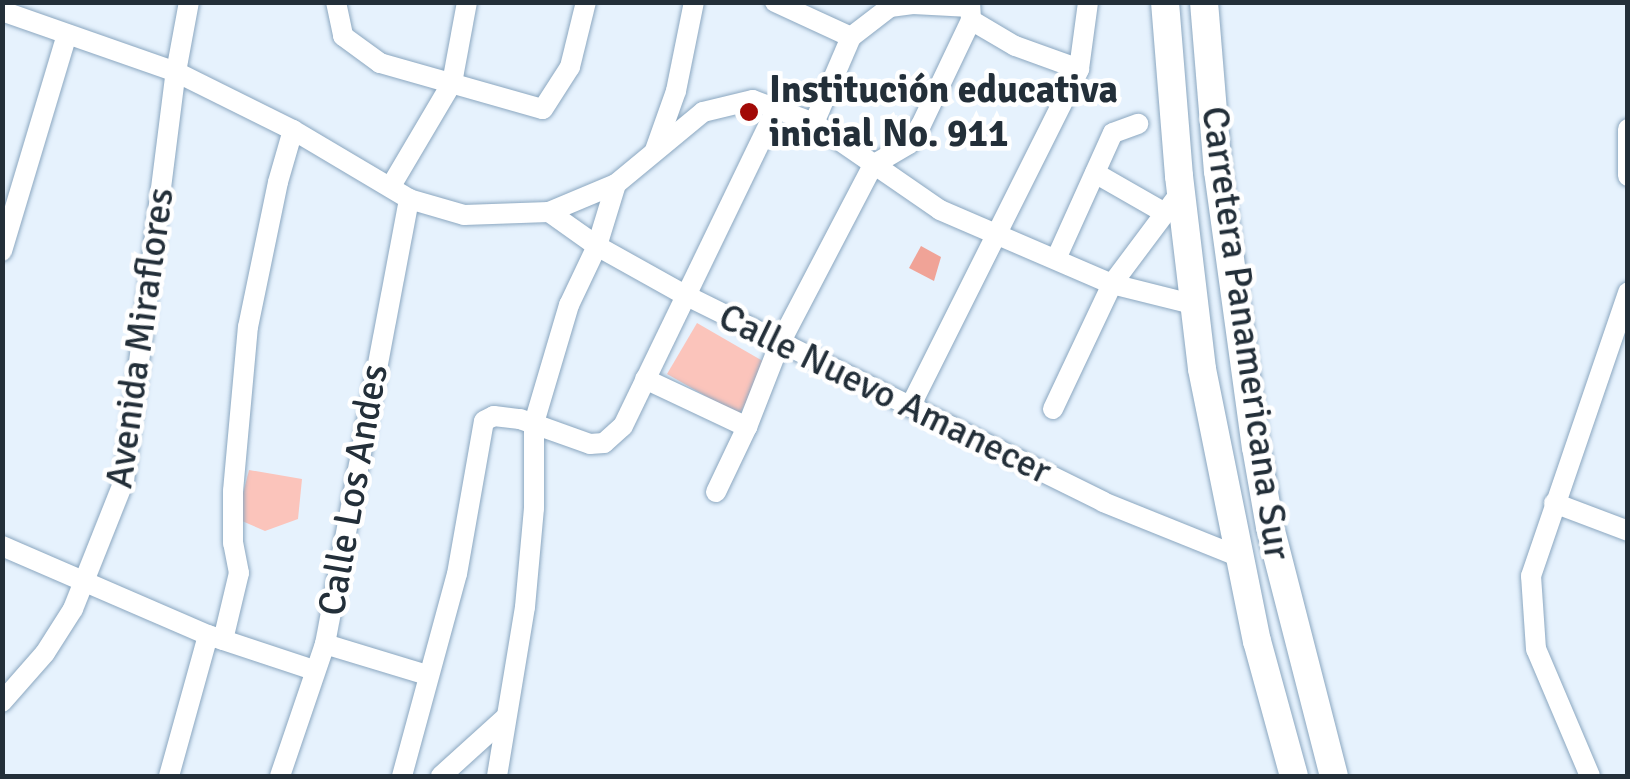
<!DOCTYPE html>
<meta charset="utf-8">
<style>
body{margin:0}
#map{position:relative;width:1630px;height:779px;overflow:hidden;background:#e6f2fd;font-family:Signika,sans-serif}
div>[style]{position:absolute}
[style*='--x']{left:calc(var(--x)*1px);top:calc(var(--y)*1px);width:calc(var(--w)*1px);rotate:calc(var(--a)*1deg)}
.green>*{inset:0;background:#fbc4bb}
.water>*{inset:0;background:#f0a397}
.roads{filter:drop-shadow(0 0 2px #8ba7c0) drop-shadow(0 0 2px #8ba7c0)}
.minor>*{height:20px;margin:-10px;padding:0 10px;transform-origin:10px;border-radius:10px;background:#fff}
.highway>*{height:28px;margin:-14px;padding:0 14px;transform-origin:14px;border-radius:14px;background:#fff}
.dots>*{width:28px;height:28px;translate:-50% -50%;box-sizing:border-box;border:5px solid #fff;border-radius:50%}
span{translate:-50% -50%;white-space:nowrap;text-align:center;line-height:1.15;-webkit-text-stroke:9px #fff;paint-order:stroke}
.poi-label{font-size:38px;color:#232f39;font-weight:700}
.left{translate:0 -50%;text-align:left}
.street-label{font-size:38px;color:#232f39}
.frame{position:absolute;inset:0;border:5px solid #232f39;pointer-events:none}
</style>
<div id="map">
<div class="green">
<div style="clip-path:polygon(697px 323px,768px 364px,739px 415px,667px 374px)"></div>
<div style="clip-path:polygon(249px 470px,302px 479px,298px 519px,265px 531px,242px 521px,238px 513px)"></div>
</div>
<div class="water">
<div style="clip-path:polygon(921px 246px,941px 257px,934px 281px,909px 268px)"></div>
</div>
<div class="roads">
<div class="minor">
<div style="--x:336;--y:2;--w:35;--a:78"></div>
<div style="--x:343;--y:36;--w:46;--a:36.1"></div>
<div style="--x:380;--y:63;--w:169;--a:15.8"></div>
<div style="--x:543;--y:109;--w:50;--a:-57.3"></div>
<div style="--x:570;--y:67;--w:67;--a:-76.2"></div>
<div style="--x:775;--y:2;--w:84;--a:24.7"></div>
<div style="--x:851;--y:37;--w:49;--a:-37.6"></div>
<div style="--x:890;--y:7;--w:23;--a:-7"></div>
<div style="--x:913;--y:4;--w:57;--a:3"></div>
<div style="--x:2;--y:11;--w:184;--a:19.3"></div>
<div style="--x:176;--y:72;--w:131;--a:26.4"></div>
<div style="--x:293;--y:130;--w:135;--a:30.7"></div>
<div style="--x:409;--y:199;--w:57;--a:16.2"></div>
<div style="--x:464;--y:215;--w:85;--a:-2"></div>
<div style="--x:549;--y:212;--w:73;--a:-22.7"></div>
<div style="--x:616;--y:184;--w:113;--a:-39.6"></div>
<div style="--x:703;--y:112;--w:51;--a:-13.5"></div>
<div style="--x:753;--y:100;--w:65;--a:20.7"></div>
<div style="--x:814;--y:123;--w:153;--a:34.6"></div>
<div style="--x:940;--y:210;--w:187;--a:23.3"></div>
<div style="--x:1112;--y:284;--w:82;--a:14"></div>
<div style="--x:1079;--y:69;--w:68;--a:-82.3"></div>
<div style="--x:814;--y:123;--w:94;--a:-66.7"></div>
<div style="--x:1628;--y:129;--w:47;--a:90"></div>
<div style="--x:655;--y:150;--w:63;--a:-70.4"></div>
<div style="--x:676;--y:91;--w:91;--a:-78.6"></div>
<div style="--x:1095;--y:173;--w:78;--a:29.8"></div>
<div style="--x:616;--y:184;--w:65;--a:107"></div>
<div style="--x:597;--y:246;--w:98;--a:29.2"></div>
<div style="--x:683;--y:294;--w:469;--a:26.3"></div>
<div style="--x:1103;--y:502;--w:144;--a:21.9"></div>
<div style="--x:391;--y:186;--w:120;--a:-59.4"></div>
<div style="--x:452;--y:83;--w:82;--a:-79.5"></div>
<div style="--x:2;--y:251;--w:226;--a:-73.3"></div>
<div style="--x:1056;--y:259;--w:138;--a:-65.7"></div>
<div style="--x:1113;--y:133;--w:27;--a:-20"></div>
<div style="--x:645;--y:379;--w:113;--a:25.2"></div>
<div style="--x:747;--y:427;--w:90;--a:-68.6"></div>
<div style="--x:780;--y:343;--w:201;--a:-62.4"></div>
<div style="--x:873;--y:165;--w:42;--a:-30.3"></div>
<div style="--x:909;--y:144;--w:22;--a:-58"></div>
<div style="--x:921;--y:125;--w:116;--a:-64.5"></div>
<div style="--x:971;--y:20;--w:18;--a:-93"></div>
<div style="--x:910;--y:407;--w:378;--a:-63.4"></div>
<div style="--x:1079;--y:69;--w:68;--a:-160.2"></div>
<div style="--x:1015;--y:46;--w:51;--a:-149.4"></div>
<div style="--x:1053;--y:409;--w:138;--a:-64.7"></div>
<div style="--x:1112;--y:284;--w:114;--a:-53.2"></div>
<div style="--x:716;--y:492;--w:72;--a:-64.5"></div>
<div style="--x:1554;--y:503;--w:79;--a:20.7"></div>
<div style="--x:2;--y:546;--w:224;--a:23.4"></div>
<div style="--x:208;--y:635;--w:112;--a:18.3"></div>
<div style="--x:223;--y:640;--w:69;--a:-76.6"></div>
<div style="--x:239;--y:573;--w:31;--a:-101"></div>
<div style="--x:233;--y:543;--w:52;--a:-90"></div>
<div style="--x:233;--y:491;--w:165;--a:-84.8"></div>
<div style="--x:248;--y:327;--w:148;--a:-78.3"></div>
<div style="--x:278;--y:182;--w:54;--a:-73.9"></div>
<div style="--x:325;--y:644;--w:107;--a:16.9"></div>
<div style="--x:2;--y:702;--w:65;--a:-48.7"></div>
<div style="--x:45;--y:653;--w:52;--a:-57.5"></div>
<div style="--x:73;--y:609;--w:138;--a:-68.3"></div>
<div style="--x:124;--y:481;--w:412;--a:-82.8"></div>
<div style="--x:176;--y:72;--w:71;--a:-79.5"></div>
<div style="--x:169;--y:776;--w:146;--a:-74.5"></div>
<div style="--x:280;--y:776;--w:139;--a:-71.2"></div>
<div style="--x:325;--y:644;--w:453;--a:-79.3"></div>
<div style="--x:402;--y:776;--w:209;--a:-74.8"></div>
<div style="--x:457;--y:574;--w:155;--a:-80"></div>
<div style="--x:484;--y:421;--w:11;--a:-27"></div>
<div style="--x:494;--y:416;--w:26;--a:7"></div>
<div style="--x:520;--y:419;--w:74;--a:19.7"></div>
<div style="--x:590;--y:444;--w:14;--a:-4"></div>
<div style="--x:604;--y:443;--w:25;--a:-42"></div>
<div style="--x:623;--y:426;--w:354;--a:-64.2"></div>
<div style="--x:441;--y:776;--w:88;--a:-42.2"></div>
<div style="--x:497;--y:776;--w:171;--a:-80.6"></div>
<div style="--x:525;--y:607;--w:99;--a:-84.8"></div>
<div style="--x:534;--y:508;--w:85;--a:-90"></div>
<div style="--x:534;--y:423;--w:123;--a:-73.5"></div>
<div style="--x:569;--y:305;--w:65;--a:-64.6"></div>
<div style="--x:597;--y:246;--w:59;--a:-144.7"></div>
<div style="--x:1590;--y:776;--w:138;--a:-113"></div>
<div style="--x:1536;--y:649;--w:73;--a:-93.9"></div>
<div style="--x:1531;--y:576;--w:300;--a:-71.1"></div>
</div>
<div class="highway">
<div style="--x:1165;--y:2;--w:175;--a:85.4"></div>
<div style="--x:1179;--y:176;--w:194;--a:83.2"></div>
<div style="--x:1202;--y:369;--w:278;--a:78.6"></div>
<div style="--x:1257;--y:641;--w:140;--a:74.7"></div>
<div style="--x:1204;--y:2;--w:170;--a:85.3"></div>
<div style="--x:1218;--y:171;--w:279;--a:82.2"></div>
<div style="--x:1256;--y:447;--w:81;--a:80.1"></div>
<div style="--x:1270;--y:527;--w:257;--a:75.6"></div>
</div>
</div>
<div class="dots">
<div style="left:749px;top:112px;background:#a20a07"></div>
</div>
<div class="poi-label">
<span class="left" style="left:769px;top:112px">Institución educativa<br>inicial No. 911</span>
</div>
<div class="street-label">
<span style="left:1246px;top:333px;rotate:82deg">Carretera Panamericana Sur</span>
<span style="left:140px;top:338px;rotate:-82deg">Avenida Miraflores</span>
<span style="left:885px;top:394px;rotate:26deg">Calle Nuevo Amanecer</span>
<span style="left:353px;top:490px;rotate:-80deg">Calle Los Andes</span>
</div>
<div class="frame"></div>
</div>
